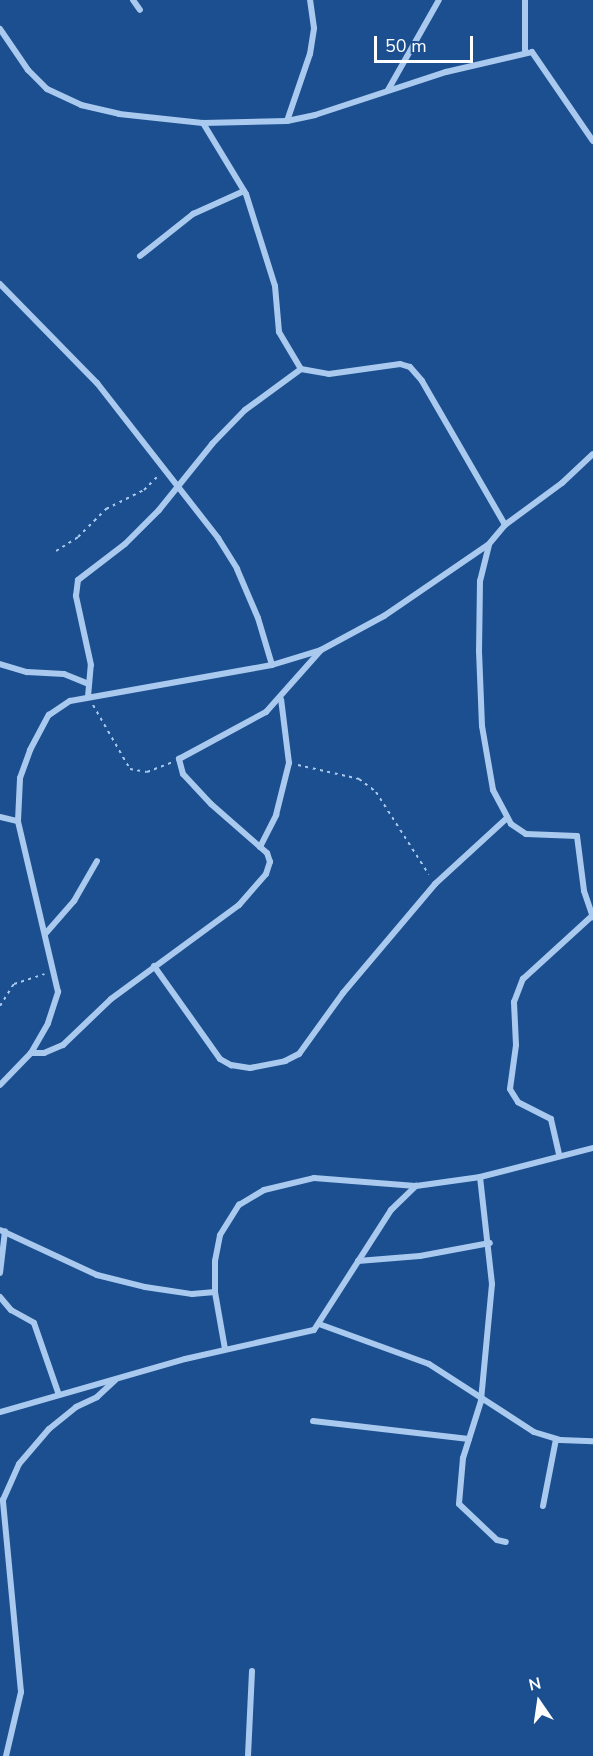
<!DOCTYPE html>
<style>
body{margin:0}
#map{position:relative;width:593px;height:1756px;overflow:hidden;background:#1b4f8f;font-family:"Nunito Sans",sans-serif}
div>[style]{position:absolute}
[style*='--x']{left:calc(var(--x)*1px);top:calc(var(--y)*1px);width:calc(var(--w)*1px);rotate:calc(var(--a)*1deg)}
.path>*{height:2px;margin-top:-1px;transform-origin:0;background:repeating-linear-gradient(90deg,#a9c9ee 0 3px,transparent 0 7.5px)}
.minor>*{height:6px;margin:-3px;padding:0 3px;transform-origin:3px;border-radius:3px;background:#a9c9ee}
span{translate:-50% -50%;white-space:nowrap;text-align:center;line-height:1.15;-webkit-text-stroke:4.5px #1b4f8f;paint-order:stroke}
.north{position:absolute;left:509px;top:1672px;width:60px;height:60px;-webkit-text-stroke:4px #1b4f8f;paint-order:stroke;rotate:347deg;font-size:16px;font-weight:700;line-height:24px;text-align:center;color:#fff}
.north::after{content:'';display:block;margin:auto;width:21px;height:27px;background:#fff;clip-path:polygon(50% 0,100% 100%,50% 72%,0 100%)}
.scale{position:absolute;left:374px;top:36px;width:99px;height:27px;box-sizing:border-box;border:3px solid #fff;border-top:0;padding-left:8px;font-size:18px;line-height:21px;white-space:nowrap;color:#fff;-webkit-text-stroke:4px #1b4f8f;paint-order:stroke}
</style>
<div id="map">
<div class="path">
<div style="--x:56;--y:551;--w:26;--a:-32"></div>
<div style="--x:78;--y:537;--w:40;--a:-45"></div>
<div style="--x:106;--y:509;--w:42;--a:-26.6"></div>
<div style="--x:144;--y:490;--w:18;--a:-45"></div>
<div style="--x:93;--y:705;--w:74;--a:60"></div>
<div style="--x:130;--y:769;--w:17;--a:10"></div>
<div style="--x:147;--y:772;--w:26;--a:-21"></div>
<div style="--x:298;--y:765;--w:63;--a:12.9"></div>
<div style="--x:359;--y:779;--w:21;--a:37"></div>
<div style="--x:376;--y:792;--w:98;--a:57.4"></div>
<div style="--x:0;--y:1006;--w:26;--a:-58"></div>
<div style="--x:14;--y:984;--w:32;--a:-18"></div>
</div>
<div class="minor">
<div style="--x:133;--y:0;--w:12;--a:55"></div>
<div style="--x:0;--y:29;--w:50;--a:55.7"></div>
<div style="--x:28;--y:70;--w:27;--a:45"></div>
<div style="--x:47;--y:89;--w:38;--a:25"></div>
<div style="--x:81;--y:105;--w:39;--a:13"></div>
<div style="--x:119;--y:114;--w:84;--a:6.1"></div>
<div style="--x:203;--y:123;--w:84;--a:-1.4"></div>
<div style="--x:287;--y:121;--w:29;--a:-12"></div>
<div style="--x:315;--y:115;--w:138;--a:-18.2"></div>
<div style="--x:446;--y:72;--w:88;--a:-13.1"></div>
<div style="--x:532;--y:52;--w:108;--a:55.6"></div>
<div style="--x:525;--y:51;--w:51;--a:-90"></div>
<div style="--x:388;--y:90;--w:103;--a:-60.5"></div>
<div style="--x:287;--y:121;--w:71;--a:-71.1"></div>
<div style="--x:310;--y:54;--w:26;--a:-81"></div>
<div style="--x:314;--y:28;--w:28;--a:-98"></div>
<div style="--x:203;--y:123;--w:83;--a:58.8"></div>
<div style="--x:246;--y:194;--w:96;--a:72.5"></div>
<div style="--x:275;--y:286;--w:46;--a:85"></div>
<div style="--x:279;--y:332;--w:43;--a:59.3"></div>
<div style="--x:301;--y:369;--w:28;--a:10"></div>
<div style="--x:329;--y:374;--w:72;--a:-8"></div>
<div style="--x:400;--y:364;--w:10;--a:17"></div>
<div style="--x:410;--y:367;--w:18;--a:49"></div>
<div style="--x:422;--y:381;--w:166;--a:60"></div>
<div style="--x:140;--y:256;--w:68;--a:-38.4"></div>
<div style="--x:193;--y:214;--w:56;--a:-24.3"></div>
<div style="--x:0;--y:284;--w:139;--a:45.6"></div>
<div style="--x:97;--y:383;--w:197;--a:52"></div>
<div style="--x:218;--y:538;--w:36;--a:58"></div>
<div style="--x:237;--y:569;--w:53;--a:66.8"></div>
<div style="--x:258;--y:618;--w:49;--a:73.4"></div>
<div style="--x:489;--y:545;--w:37;--a:104"></div>
<div style="--x:480;--y:581;--w:70;--a:90.8"></div>
<div style="--x:479;--y:651;--w:75;--a:87.7"></div>
<div style="--x:482;--y:726;--w:65;--a:80.2"></div>
<div style="--x:493;--y:790;--w:38;--a:62"></div>
<div style="--x:511;--y:824;--w:18;--a:34"></div>
<div style="--x:526;--y:834;--w:51;--a:2.2"></div>
<div style="--x:577;--y:836;--w:55;--a:82.7"></div>
<div style="--x:584;--y:891;--w:28;--a:71"></div>
<div style="--x:0;--y:664;--w:28;--a:17"></div>
<div style="--x:27;--y:672;--w:37;--a:3"></div>
<div style="--x:64;--y:674;--w:27;--a:22"></div>
<div style="--x:88;--y:697;--w:32;--a:-85"></div>
<div style="--x:91;--y:665;--w:71;--a:-102.3"></div>
<div style="--x:76;--y:596;--w:16;--a:-83"></div>
<div style="--x:78;--y:580;--w:59;--a:-37.5"></div>
<div style="--x:125;--y:544;--w:48;--a:-45"></div>
<div style="--x:159;--y:510;--w:85;--a:-51.2"></div>
<div style="--x:212;--y:444;--w:47;--a:-45.9"></div>
<div style="--x:245;--y:410;--w:69;--a:-36.2"></div>
<div style="--x:0;--y:817;--w:18;--a:13"></div>
<div style="--x:260;--y:847;--w:36;--a:-63"></div>
<div style="--x:276;--y:815;--w:54;--a:-76"></div>
<div style="--x:289;--y:763;--w:64;--a:-97.1"></div>
<div style="--x:46;--y:933;--w:43;--a:-48.8"></div>
<div style="--x:74;--y:901;--w:46;--a:-60.1"></div>
<div style="--x:154;--y:966;--w:114;--a:54.6"></div>
<div style="--x:220;--y:1059;--w:13;--a:29"></div>
<div style="--x:231;--y:1065;--w:19;--a:9"></div>
<div style="--x:250;--y:1068;--w:36;--a:-11"></div>
<div style="--x:285;--y:1061;--w:16;--a:-27"></div>
<div style="--x:299;--y:1054;--w:75;--a:-54.2"></div>
<div style="--x:343;--y:993;--w:143;--a:-49.8"></div>
<div style="--x:435;--y:884;--w:98;--a:-42.5"></div>
<div style="--x:31;--y:1053;--w:13;--a:0"></div>
<div style="--x:44;--y:1053;--w:21;--a:-23"></div>
<div style="--x:63;--y:1045;--w:66;--a:-43.8"></div>
<div style="--x:111;--y:999;--w:159;--a:-36.3"></div>
<div style="--x:239;--y:905;--w:41;--a:-48.9"></div>
<div style="--x:266;--y:874;--w:13;--a:-72"></div>
<div style="--x:270;--y:862;--w:9;--a:-108"></div>
<div style="--x:267;--y:853;--w:74;--a:-138.8"></div>
<div style="--x:211;--y:804;--w:41;--a:-133"></div>
<div style="--x:183;--y:774;--w:16;--a:-105"></div>
<div style="--x:179;--y:759;--w:99;--a:-28.4"></div>
<div style="--x:266;--y:712;--w:83;--a:-48.4"></div>
<div style="--x:0;--y:1085;--w:45;--a:-45.9"></div>
<div style="--x:31;--y:1053;--w:34;--a:-60"></div>
<div style="--x:48;--y:1023;--w:33;--a:-72"></div>
<div style="--x:58;--y:992;--w:176;--a:-103.2"></div>
<div style="--x:18;--y:821;--w:43;--a:-87.3"></div>
<div style="--x:20;--y:778;--w:30;--a:-70"></div>
<div style="--x:30;--y:750;--w:40;--a:-62"></div>
<div style="--x:49;--y:715;--w:25;--a:-34"></div>
<div style="--x:70;--y:701;--w:205;--a:-10.1"></div>
<div style="--x:272;--y:665;--w:51;--a:-17"></div>
<div style="--x:321;--y:650;--w:72;--a:-28.4"></div>
<div style="--x:384;--y:616;--w:127;--a:-34.4"></div>
<div style="--x:489;--y:544;--w:25;--a:-50"></div>
<div style="--x:505;--y:525;--w:71;--a:-36.4"></div>
<div style="--x:562;--y:483;--w:42;--a:-43.1"></div>
<div style="--x:559;--y:1154;--w:36;--a:-103"></div>
<div style="--x:551;--y:1119;--w:37;--a:-153"></div>
<div style="--x:518;--y:1102;--w:15;--a:-122"></div>
<div style="--x:510;--y:1089;--w:44;--a:-82.2"></div>
<div style="--x:516;--y:1045;--w:43;--a:-92.7"></div>
<div style="--x:514;--y:1002;--w:25;--a:-69"></div>
<div style="--x:523;--y:979;--w:93;--a:-42.4"></div>
<div style="--x:480;--y:1177;--w:108;--a:83.6"></div>
<div style="--x:492;--y:1284;--w:118;--a:95.4"></div>
<div style="--x:481;--y:1401;--w:60;--a:107.5"></div>
<div style="--x:463;--y:1458;--w:46;--a:95"></div>
<div style="--x:459;--y:1504;--w:52;--a:43.5"></div>
<div style="--x:497;--y:1540;--w:9;--a:13"></div>
<div style="--x:0;--y:1230;--w:107;--a:24.9"></div>
<div style="--x:97;--y:1275;--w:49;--a:14"></div>
<div style="--x:145;--y:1287;--w:48;--a:8.5"></div>
<div style="--x:192;--y:1294;--w:23;--a:-5"></div>
<div style="--x:358;--y:1261;--w:62;--a:-4.6"></div>
<div style="--x:420;--y:1256;--w:71;--a:-10.5"></div>
<div style="--x:0;--y:1273;--w:42;--a:-83.2"></div>
<div style="--x:0;--y:1297;--w:17;--a:50"></div>
<div style="--x:11;--y:1310;--w:26;--a:29"></div>
<div style="--x:34;--y:1323;--w:76;--a:70.9"></div>
<div style="--x:319;--y:1324;--w:117;--a:20"></div>
<div style="--x:429;--y:1364;--w:125;--a:32.9"></div>
<div style="--x:534;--y:1432;--w:27;--a:17"></div>
<div style="--x:560;--y:1440;--w:33;--a:2"></div>
<div style="--x:225;--y:1349;--w:58;--a:-100"></div>
<div style="--x:215;--y:1292;--w:31;--a:-90"></div>
<div style="--x:215;--y:1261;--w:26;--a:-79"></div>
<div style="--x:220;--y:1235;--w:36;--a:-58"></div>
<div style="--x:239;--y:1205;--w:29;--a:-31"></div>
<div style="--x:264;--y:1190;--w:51;--a:-13.5"></div>
<div style="--x:314;--y:1178;--w:102;--a:4.5"></div>
<div style="--x:0;--y:1412;--w:192;--a:-16"></div>
<div style="--x:185;--y:1359;--w:132;--a:-12.7"></div>
<div style="--x:314;--y:1330;--w:143;--a:-57.3"></div>
<div style="--x:391;--y:1210;--w:35;--a:-44"></div>
<div style="--x:416;--y:1186;--w:65;--a:-8"></div>
<div style="--x:480;--y:1177;--w:117;--a:-14.4"></div>
<div style="--x:313;--y:1421;--w:157;--a:6.6"></div>
<div style="--x:543;--y:1506;--w:68;--a:-79"></div>
<div style="--x:6;--y:1756;--w:66;--a:-76.8"></div>
<div style="--x:21;--y:1692;--w:193;--a:-95.4"></div>
<div style="--x:3;--y:1500;--w:39;--a:-66"></div>
<div style="--x:19;--y:1464;--w:46;--a:-49.4"></div>
<div style="--x:49;--y:1429;--w:35;--a:-39"></div>
<div style="--x:76;--y:1407;--w:23;--a:-25"></div>
<div style="--x:97;--y:1397;--w:25;--a:-43"></div>
<div style="--x:248;--y:1756;--w:85;--a:-87.3"></div>
</div>
<div class="north">N</div>
<div class="scale">50 m</div>
</div>
